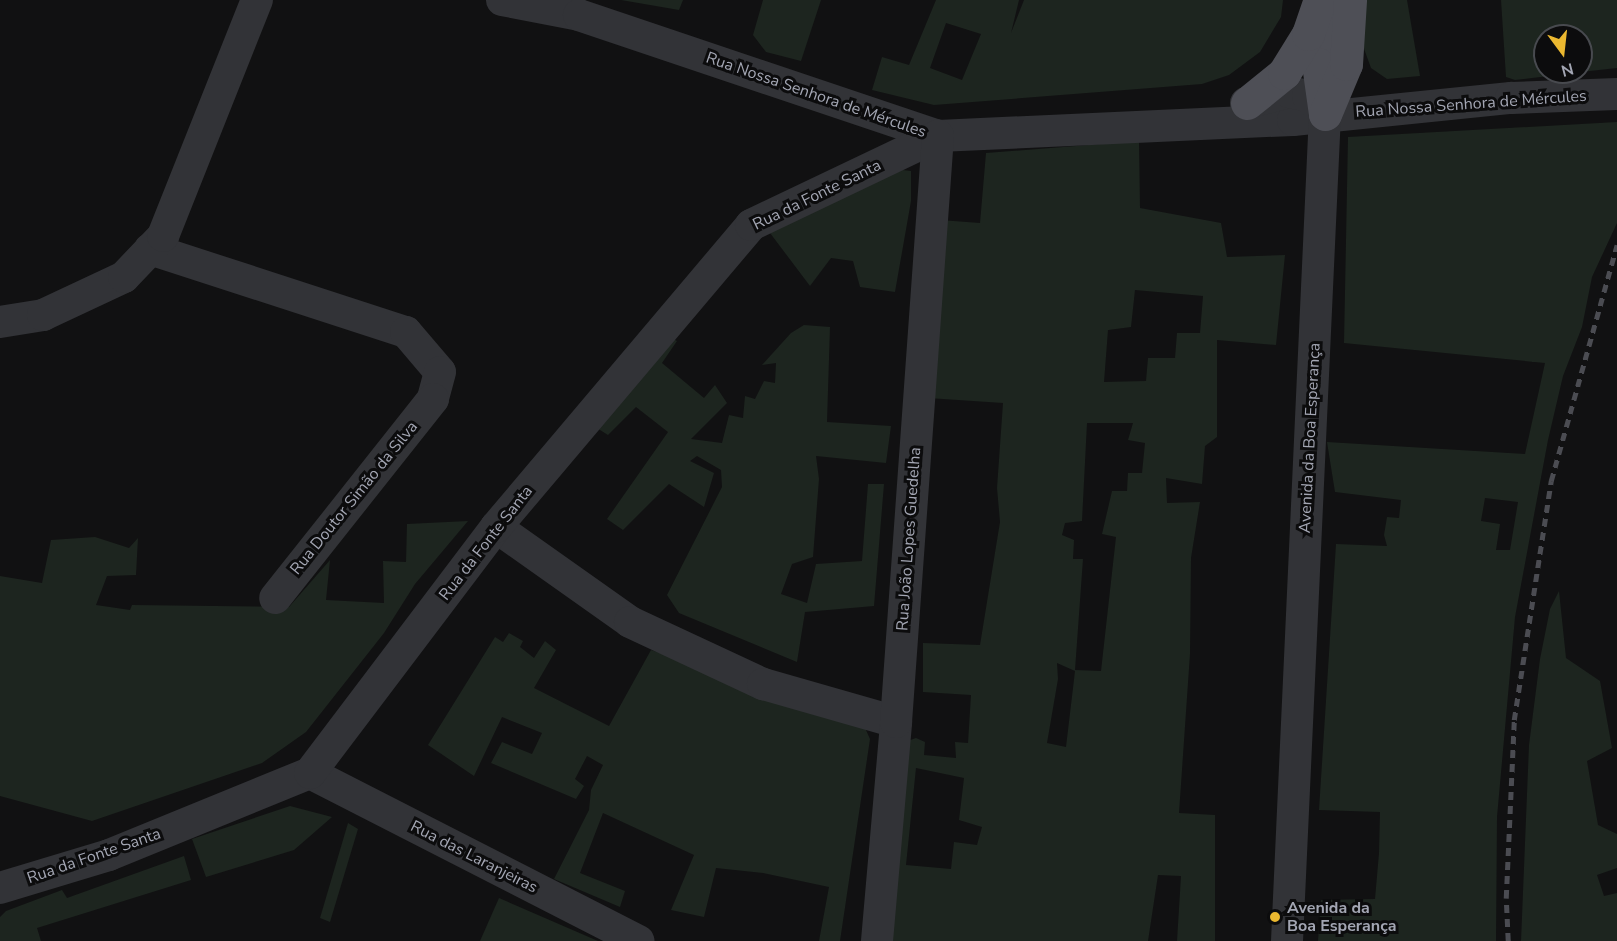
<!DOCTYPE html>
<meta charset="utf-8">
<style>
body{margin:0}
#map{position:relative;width:1617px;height:941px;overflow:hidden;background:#111112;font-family:"Nunito Sans",sans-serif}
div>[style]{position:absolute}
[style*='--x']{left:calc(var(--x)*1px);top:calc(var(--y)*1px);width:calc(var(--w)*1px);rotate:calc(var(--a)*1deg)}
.green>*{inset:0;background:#1d251f}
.minor>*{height:32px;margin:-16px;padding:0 16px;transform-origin:16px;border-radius:16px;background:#323337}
.major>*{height:33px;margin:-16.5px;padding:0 16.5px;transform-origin:16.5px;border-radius:16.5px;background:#4e4f56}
.rail>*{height:4.5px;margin-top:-2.25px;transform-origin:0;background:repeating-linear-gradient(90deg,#4b4c52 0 8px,transparent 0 14px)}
.dots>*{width:16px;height:16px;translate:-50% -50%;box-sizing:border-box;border:3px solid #0c0c0d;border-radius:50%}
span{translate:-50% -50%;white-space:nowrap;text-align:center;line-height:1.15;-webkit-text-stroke:6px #0c0c0d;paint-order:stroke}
.street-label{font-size:16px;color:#a3a6b3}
.poi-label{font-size:16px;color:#a3a6b3;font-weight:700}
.left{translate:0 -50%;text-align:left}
.north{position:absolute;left:1533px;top:24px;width:60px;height:60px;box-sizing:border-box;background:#0c0c0d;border:2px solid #484a4f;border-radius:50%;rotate:165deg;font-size:16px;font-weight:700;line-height:24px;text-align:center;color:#a3a6b3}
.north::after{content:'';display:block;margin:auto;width:21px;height:27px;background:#ebb830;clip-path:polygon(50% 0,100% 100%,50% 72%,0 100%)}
</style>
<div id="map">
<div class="green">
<div style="clip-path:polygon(621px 0,683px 0,679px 10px)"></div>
<div style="clip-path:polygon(763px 0,821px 0,801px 61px,766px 52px,753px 35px)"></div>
<div style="clip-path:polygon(evenodd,936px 0,1019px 0,1011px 33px,1024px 0,1283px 0,1281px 17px,1260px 52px,1229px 75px,1202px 84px,934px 105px,872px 90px,882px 57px,909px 65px,936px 0,946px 23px,981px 34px,962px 80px,930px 68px,946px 23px)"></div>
<div style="clip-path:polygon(1366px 0,1407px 0,1420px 76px,1387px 79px,1371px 68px,1363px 46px)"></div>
<div style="clip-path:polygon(1501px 0,1617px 0,1617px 68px,1581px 72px,1581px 36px,1545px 36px,1545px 72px,1581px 72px,1515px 80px,1506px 77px)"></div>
<div style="clip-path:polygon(evenodd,1617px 122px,1617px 223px,1592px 277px,1582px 327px,1563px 376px,1548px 440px,1515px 617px,1497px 817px,1496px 941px,1318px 941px,1321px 900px,1375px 899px,1379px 853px,1380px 812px,1319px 810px,1336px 544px,1387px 546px,1384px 535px,1387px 517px,1399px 518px,1401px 500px,1335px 492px,1327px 442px,1525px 454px,1545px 363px,1344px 343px,1348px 137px,1617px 122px,1485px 498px,1518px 502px,1510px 550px,1496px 550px,1500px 524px,1481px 521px,1485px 498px)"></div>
<div style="clip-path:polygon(evenodd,1139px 141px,1140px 208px,1221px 223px,1227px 257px,1285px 255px,1276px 345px,1217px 340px,1217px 437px,1205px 446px,1202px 484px,1166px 478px,1167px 503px,1200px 502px,1191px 558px,1190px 654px,1179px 813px,1215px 815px,1215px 941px,1177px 941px,1181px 876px,1158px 875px,1148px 941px,878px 941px,902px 743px,916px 738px,925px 742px,924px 755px,956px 758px,955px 742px,968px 743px,971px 695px,923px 692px,923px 643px,980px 645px,1000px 522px,997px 488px,1003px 403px,928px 398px,940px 220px,980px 223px,986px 153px,1139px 141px,1135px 290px,1203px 296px,1200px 333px,1177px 333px,1175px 358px,1148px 358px,1146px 381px,1104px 382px,1108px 330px,1131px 327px,1135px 290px,1139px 141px,1087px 423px,1133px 423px,1128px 440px,1145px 443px,1142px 473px,1128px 473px,1127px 491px,1112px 491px,1102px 534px,1116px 537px,1101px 671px,1075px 670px,1083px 559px,1073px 559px,1074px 540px,1062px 535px,1065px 523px,1082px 521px,1087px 423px,1139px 141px,1057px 663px,1075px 671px,1066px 747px,1047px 743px,1058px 679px,1057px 663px,1139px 141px,916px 768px,964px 778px,959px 820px,982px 827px,977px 845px,954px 842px,951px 869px,906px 865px,916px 768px)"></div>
<div style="clip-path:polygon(894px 169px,911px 171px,911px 201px,895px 292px,860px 287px,853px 261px,831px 258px,810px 286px,767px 229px)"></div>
<div style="clip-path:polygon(804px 325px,830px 327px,827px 422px,891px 426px,886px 463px,816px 456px,819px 479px,813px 557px,792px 564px,781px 594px,807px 603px,816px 564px,862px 561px,868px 484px,884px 484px,874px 606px,805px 612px,797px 662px,679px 613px,667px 595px,722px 487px,721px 470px,697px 456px,690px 461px,714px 473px,704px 507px,669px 484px,623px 530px,607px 519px,668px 432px,636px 407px,608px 435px,592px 425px,666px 335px,677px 341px,662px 363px,704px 398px,715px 385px,727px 403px,691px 439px,722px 443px,729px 415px,743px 418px,745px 396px,755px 399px,764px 381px,775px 383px,776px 363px,762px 365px,791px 333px)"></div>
<div style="clip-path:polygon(468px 521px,415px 584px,384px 633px,306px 732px,262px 763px,92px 821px,0 796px,0 576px,42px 583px,51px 540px,95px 537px,129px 548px,138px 538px,136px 575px,107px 576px,96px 605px,130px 610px,132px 605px,289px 607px,330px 560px,326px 600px,384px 603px,383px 561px,406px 562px,407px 524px)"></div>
<div style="clip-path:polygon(1559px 591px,1566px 658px,1600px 681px,1612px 748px,1587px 761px,1598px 825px,1617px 834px,1617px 868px,1597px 875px,1604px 896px,1617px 893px,1617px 941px,1521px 941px,1529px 745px,1540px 659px,1550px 609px)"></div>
<div style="clip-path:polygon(509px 633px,523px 641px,520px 647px,534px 658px,545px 641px,556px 650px,534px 688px,609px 726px,651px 650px,861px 719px,870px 739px,840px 941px,819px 941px,829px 887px,763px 873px,716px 868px,704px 917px,671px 910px,694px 855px,603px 813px,580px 873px,625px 891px,620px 907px,554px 879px,589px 810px,591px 790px,603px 765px,587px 756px,575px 779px,584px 786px,576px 799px,491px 763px,502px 742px,532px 754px,542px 733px,502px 717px,474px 776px,428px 745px,495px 637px,503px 642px)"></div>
<div style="clip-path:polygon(290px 806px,332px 817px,294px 850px,206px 877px,192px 839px)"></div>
<div style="clip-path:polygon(348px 823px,358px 829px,330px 922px,320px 918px)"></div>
<div style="clip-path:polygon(184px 856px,191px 880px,37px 928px,41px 941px,0 941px,0 917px,6px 911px,62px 890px,67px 898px)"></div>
<div style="clip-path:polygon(499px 898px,598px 941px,480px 941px)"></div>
</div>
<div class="minor">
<div style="--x:502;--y:0;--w:78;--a:11"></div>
<div style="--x:579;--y:15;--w:379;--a:18.6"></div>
<div style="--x:938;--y:136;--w:355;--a:-2.6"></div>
<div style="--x:1293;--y:120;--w:219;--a:-5.8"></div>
<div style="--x:1511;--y:98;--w:106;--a:-2.2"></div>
<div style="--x:1246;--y:103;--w:44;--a:-14.3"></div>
<div style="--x:1289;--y:92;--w:19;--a:12"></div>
<div style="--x:1308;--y:96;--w:25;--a:47"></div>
<div style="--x:150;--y:249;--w:269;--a:18"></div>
<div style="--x:406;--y:332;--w:52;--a:49.6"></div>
<div style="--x:440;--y:372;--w:28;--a:105"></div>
<div style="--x:433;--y:399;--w:254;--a:128.4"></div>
<div style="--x:0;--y:322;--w:44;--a:-9.2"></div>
<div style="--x:43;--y:315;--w:89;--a:-25.1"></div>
<div style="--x:124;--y:277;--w:57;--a:-46.4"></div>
<div style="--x:163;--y:236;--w:254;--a:-68.3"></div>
<div style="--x:496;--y:527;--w:164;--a:35.3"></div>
<div style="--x:630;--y:622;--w:147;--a:25"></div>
<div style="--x:763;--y:684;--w:138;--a:15.9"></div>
<div style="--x:310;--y:773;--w:369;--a:27.1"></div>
<div style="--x:0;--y:888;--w:114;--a:-16.8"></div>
<div style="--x:109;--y:855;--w:217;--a:-22.2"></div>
<div style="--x:310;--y:773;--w:308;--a:-52.9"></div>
<div style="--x:496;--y:527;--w:395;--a:-49.8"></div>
<div style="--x:751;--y:225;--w:207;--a:-25.5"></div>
<div style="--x:877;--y:941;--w:220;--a:-85"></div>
<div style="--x:896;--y:722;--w:588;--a:-85.9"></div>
<div style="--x:1287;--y:941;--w:828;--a:-87.37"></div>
</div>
<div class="major">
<div style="--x:1321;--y:17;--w:47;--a:93.7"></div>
<div style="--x:1318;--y:64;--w:50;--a:82"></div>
<div style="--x:1247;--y:103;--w:48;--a:-39"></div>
<div style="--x:1284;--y:73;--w:46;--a:-58.4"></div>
<div style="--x:1308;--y:34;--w:36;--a:-71"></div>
<div style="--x:1325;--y:114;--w:54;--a:-67.2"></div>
<div style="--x:1346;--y:64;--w:64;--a:-86.4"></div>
</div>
<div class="rail">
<div style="--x:1508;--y:941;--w:43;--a:-92.7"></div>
<div style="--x:1506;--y:898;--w:178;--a:-87.4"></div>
<div style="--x:1514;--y:720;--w:242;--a:-81.2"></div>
<div style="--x:1551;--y:481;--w:245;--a:-74.4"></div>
</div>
<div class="dots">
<div style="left:1275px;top:917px;background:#ebb830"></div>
</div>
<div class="street-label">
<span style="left:816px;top:95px;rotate:19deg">Rua Nossa Senhora de Mércules</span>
<span style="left:1471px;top:104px;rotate:-4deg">Rua Nossa Senhora de Mércules</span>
<span style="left:817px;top:195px;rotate:-26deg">Rua da Fonte Santa</span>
<span style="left:1310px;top:438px;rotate:-87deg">Avenida da Boa Esperança</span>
<span style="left:354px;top:498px;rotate:-51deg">Rua Doutor Simão da Silva</span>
<span style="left:909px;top:539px;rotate:-86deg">Rua João Lopes Guedelha</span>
<span style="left:486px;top:543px;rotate:-52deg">Rua da Fonte Santa</span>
<span style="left:94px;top:856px;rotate:-19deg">Rua da Fonte Santa</span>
<span style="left:474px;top:857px;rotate:27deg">Rua das Laranjeiras</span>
</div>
<div class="poi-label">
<span class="left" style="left:1287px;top:917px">Avenida da<br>Boa Esperança</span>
</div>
<div class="north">N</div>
</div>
